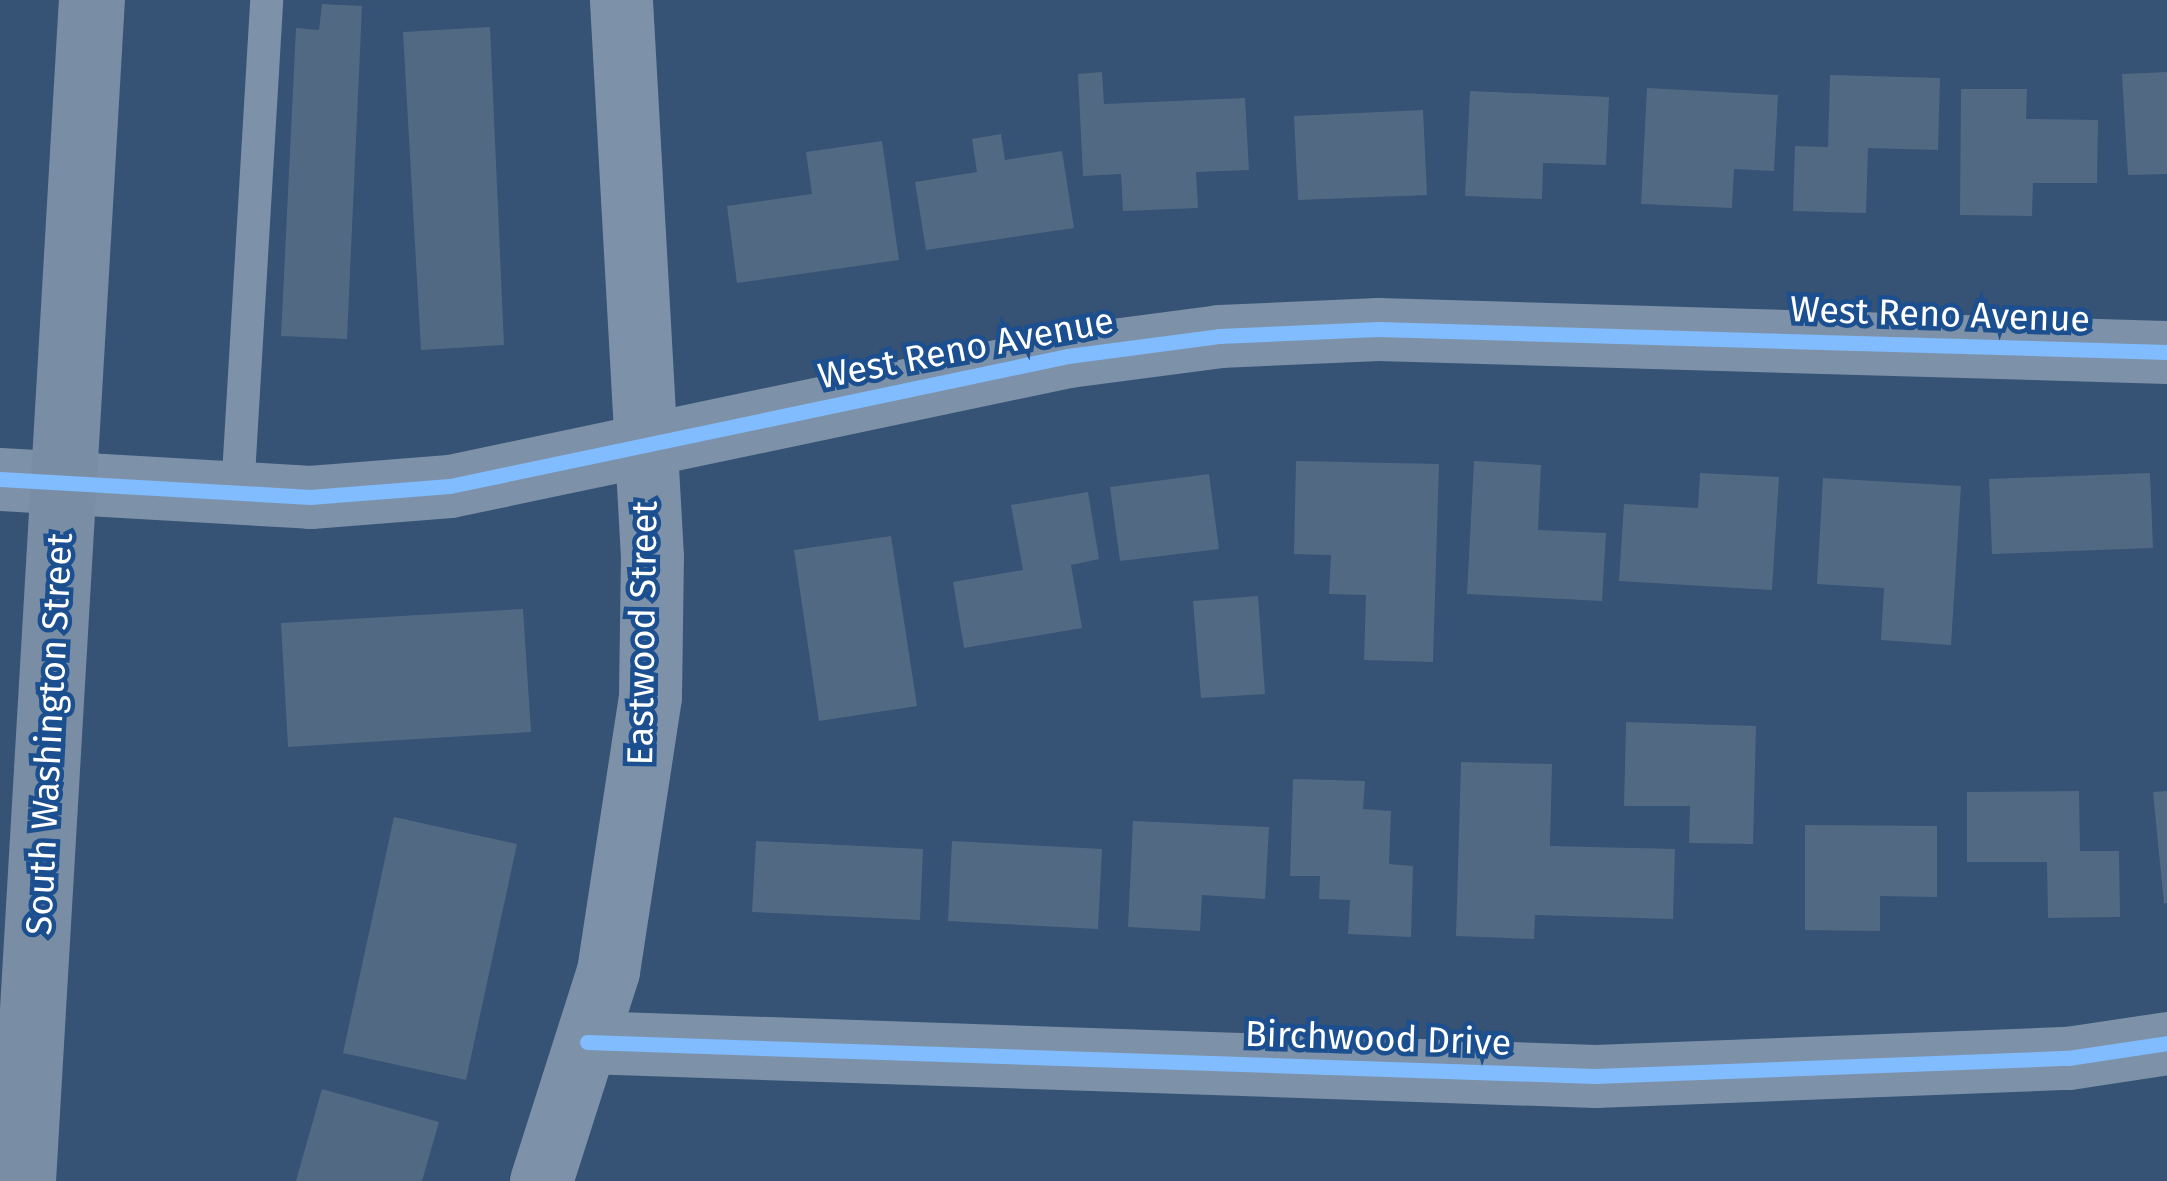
<!DOCTYPE html>
<style>
body{margin:0}
#map{position:relative;width:2167px;height:1181px;overflow:hidden;background:#365274;font-family:"Fira Sans",sans-serif}
div>[style]{position:absolute}
[style*='--x']{left:calc(var(--x)*1px);top:calc(var(--y)*1px);width:calc(var(--w)*1px);rotate:calc(var(--a)*1deg)}
.building>*{inset:0;background:#526984}
.lane>*{height:33px;margin:-16.5px;padding:0 16.5px;transform-origin:16.5px;border-radius:16.5px;background:#7d92a8}
.street>*{height:63px;margin:-31.5px;padding:0 31.5px;transform-origin:31.5px;border-radius:31.5px;background:#7d92a8}
.secondary>*{height:66px;margin:-33px;padding:0 33px;transform-origin:33px;border-radius:33px;background:#798da4}
.cycleway>*{height:15px;margin:-7.5px;padding:0 7.5px;transform-origin:7.5px;border-radius:7.5px;background:#80bcff}
span{translate:-50% -50%;white-space:nowrap;text-align:center;line-height:1.15;-webkit-text-stroke:9px #1b4f8f;paint-order:stroke}
.street-label{font-size:36px;color:#fff}
</style>
<div id="map">
<div class="building">
<div style="clip-path:polygon(322px 4px,362px 6px,347px 339px,281px 336px,296px 28px,319px 30px)"></div>
<div style="clip-path:polygon(490px 27px,504px 345px,421px 350px,403px 32px)"></div>
<div style="clip-path:polygon(1102px 72px,1104px 104px,1245px 98px,1249px 170px,1196px 172px,1198px 208px,1123px 211px,1121px 174px,1083px 176px,1078px 74px)"></div>
<div style="clip-path:polygon(2167px 72px,2167px 174px,2128px 175px,2122px 74px)"></div>
<div style="clip-path:polygon(1830px 75px,1940px 78px,1938px 150px,1868px 148px,1866px 213px,1793px 211px,1795px 146px,1828px 147px)"></div>
<div style="clip-path:polygon(1647px 88px,1778px 95px,1774px 171px,1734px 169px,1732px 208px,1641px 204px)"></div>
<div style="clip-path:polygon(1961px 89px,2027px 89px,2026px 119px,2098px 120px,2097px 183px,2033px 183px,2032px 216px,1960px 215px)"></div>
<div style="clip-path:polygon(1470px 91px,1609px 97px,1606px 165px,1543px 163px,1542px 199px,1465px 196px)"></div>
<div style="clip-path:polygon(1423px 110px,1427px 195px,1298px 200px,1294px 116px)"></div>
<div style="clip-path:polygon(1001px 134px,1005px 160px,1062px 151px,1074px 228px,926px 250px,915px 182px,977px 172px,972px 139px)"></div>
<div style="clip-path:polygon(882px 141px,899px 260px,737px 283px,727px 206px,812px 194px,806px 152px)"></div>
<div style="clip-path:polygon(1296px 461px,1439px 464px,1433px 662px,1364px 660px,1366px 595px,1329px 594px,1331px 555px,1294px 554px)"></div>
<div style="clip-path:polygon(1474px 461px,1541px 465px,1538px 530px,1606px 533px,1602px 601px,1467px 594px)"></div>
<div style="clip-path:polygon(1700px 473px,1779px 477px,1772px 590px,1619px 581px,1624px 504px,1698px 508px)"></div>
<div style="clip-path:polygon(2150px 473px,2153px 548px,1992px 554px,1989px 479px)"></div>
<div style="clip-path:polygon(1209px 474px,1219px 549px,1120px 561px,1110px 487px)"></div>
<div style="clip-path:polygon(1823px 478px,1961px 486px,1951px 645px,1881px 640px,1884px 588px,1817px 584px)"></div>
<div style="clip-path:polygon(1088px 492px,1099px 559px,1071px 565px,1082px 628px,964px 648px,953px 582px,1023px 570px,1011px 505px)"></div>
<div style="clip-path:polygon(891px 536px,917px 706px,819px 721px,794px 550px)"></div>
<div style="clip-path:polygon(1258px 596px,1265px 694px,1201px 698px,1193px 601px)"></div>
<div style="clip-path:polygon(523px 609px,531px 732px,288px 747px,281px 623px)"></div>
<div style="clip-path:polygon(1626px 722px,1756px 726px,1753px 844px,1689px 843px,1690px 806px,1624px 806px)"></div>
<div style="clip-path:polygon(1461px 762px,1552px 764px,1550px 846px,1675px 849px,1673px 919px,1535px 915px,1534px 939px,1456px 936px)"></div>
<div style="clip-path:polygon(1293px 779px,1365px 781px,1363px 809px,1391px 811px,1389px 864px,1413px 866px,1411px 937px,1348px 934px,1350px 900px,1319px 899px,1320px 876px,1290px 876px)"></div>
<div style="clip-path:polygon(2079px 791px,2080px 851px,2119px 851px,2120px 917px,2048px 918px,2047px 862px,1967px 862px,1967px 792px)"></div>
<div style="clip-path:polygon(2167px 791px,2167px 903px,2164px 904px,2153px 792px)"></div>
<div style="clip-path:polygon(394px 817px,517px 844px,466px 1080px,343px 1053px)"></div>
<div style="clip-path:polygon(1133px 821px,1269px 827px,1265px 899px,1202px 895px,1200px 931px,1128px 927px)"></div>
<div style="clip-path:polygon(1805px 825px,1937px 826px,1937px 897px,1880px 896px,1880px 931px,1805px 930px)"></div>
<div style="clip-path:polygon(756px 841px,923px 849px,920px 920px,752px 912px)"></div>
<div style="clip-path:polygon(952px 841px,1102px 849px,1098px 929px,948px 921px)"></div>
<div style="clip-path:polygon(322px 1089px,439px 1122px,422px 1181px,296px 1181px)"></div>
</div>
<div class="lane">
<div style="--x:237;--y:492;--w:493;--a:-86.6"></div>
</div>
<div class="street">
<div style="--x:0;--y:479;--w:311;--a:3.3"></div>
<div style="--x:310;--y:497;--w:140;--a:-4.5"></div>
<div style="--x:450;--y:486;--w:632;--a:-11.88"></div>
<div style="--x:1068;--y:356;--w:152;--a:-7.5"></div>
<div style="--x:1219;--y:336;--w:159;--a:-2.5"></div>
<div style="--x:1378;--y:329;--w:789;--a:1.67"></div>
<div style="--x:587;--y:1042;--w:1009;--a:1.93"></div>
<div style="--x:1595;--y:1076;--w:473;--a:-2.2"></div>
<div style="--x:2068;--y:1058;--w:100;--a:-8.6"></div>
<div style="--x:541;--y:1181;--w:220;--a:-72.3"></div>
<div style="--x:608;--y:971;--w:278;--a:-81.3"></div>
<div style="--x:650;--y:696;--w:139;--a:-89.2"></div>
<div style="--x:652;--y:557;--w:558;--a:-93.19"></div>
</div>
<div class="secondary">
<div style="--x:23;--y:1181;--w:1183;--a:-86.66"></div>
</div>
<div class="cycleway">
<div style="--x:0;--y:479;--w:311;--a:3.3"></div>
<div style="--x:310;--y:497;--w:140;--a:-4.5"></div>
<div style="--x:450;--y:486;--w:632;--a:-11.88"></div>
<div style="--x:1068;--y:356;--w:152;--a:-7.5"></div>
<div style="--x:1219;--y:336;--w:159;--a:-2.5"></div>
<div style="--x:1378;--y:329;--w:789;--a:1.67"></div>
<div style="--x:587;--y:1042;--w:1009;--a:1.93"></div>
<div style="--x:1595;--y:1076;--w:473;--a:-2.2"></div>
<div style="--x:2068;--y:1058;--w:100;--a:-8.6"></div>
</div>
<div class="street-label">
<span style="left:1940px;top:315px;rotate:2deg">West Reno Avenue</span>
<span style="left:966px;top:349px;rotate:-11deg">West Reno Avenue</span>
<span style="left:643px;top:633px;rotate:-89deg">Eastwood Street</span>
<span style="left:50px;top:734px;rotate:-87deg">South Washington Street</span>
<span style="left:1378px;top:1039px;rotate:2deg">Birchwood Drive</span>
</div>
</div>
